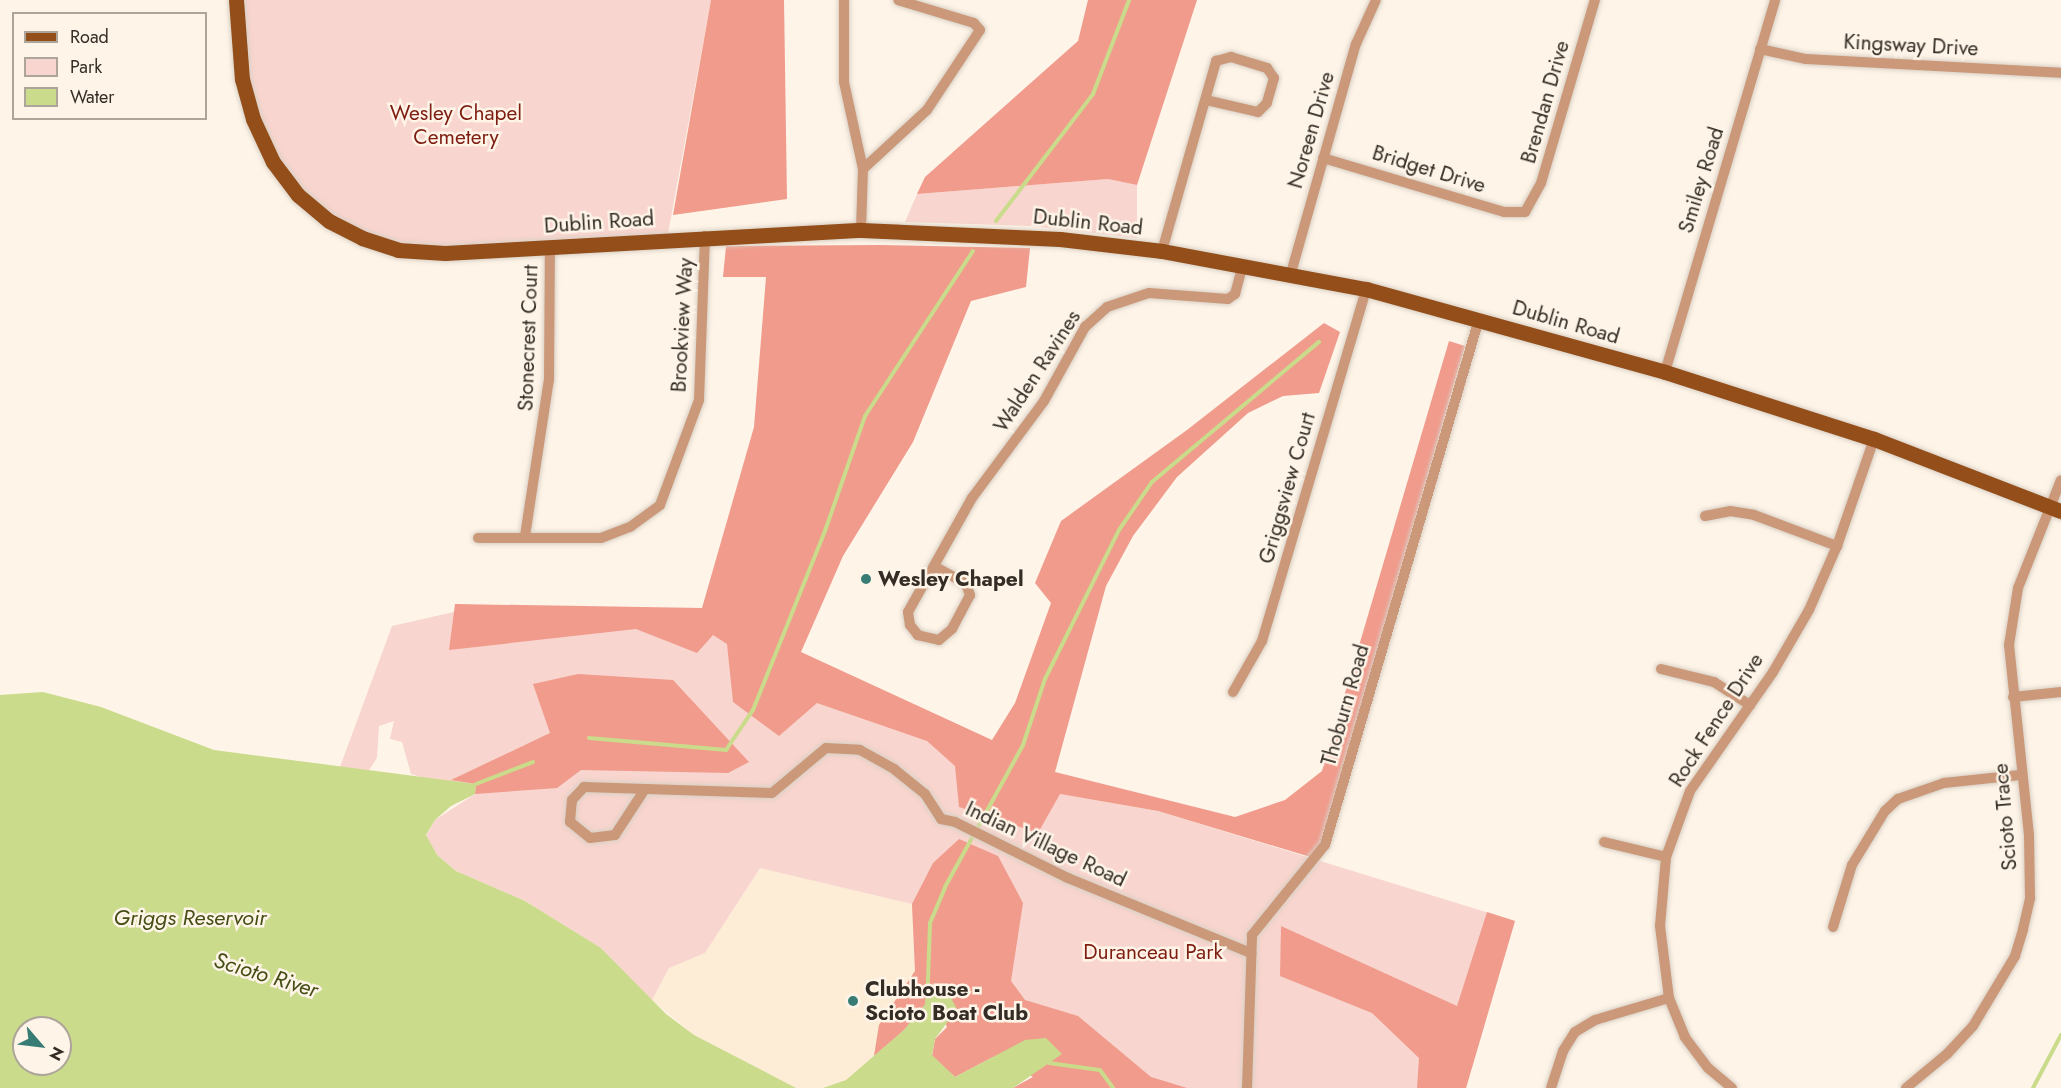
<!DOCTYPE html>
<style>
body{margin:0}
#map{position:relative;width:2061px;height:1088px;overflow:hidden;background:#fef4e8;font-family:Jost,sans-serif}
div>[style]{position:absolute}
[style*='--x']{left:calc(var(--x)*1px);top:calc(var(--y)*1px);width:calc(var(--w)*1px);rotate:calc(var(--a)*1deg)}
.built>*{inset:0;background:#fdecd6}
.green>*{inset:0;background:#f8d5ce}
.forest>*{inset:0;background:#f09b8c}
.water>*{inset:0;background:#cadb8b}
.stream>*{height:4px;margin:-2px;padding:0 2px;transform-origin:2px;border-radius:2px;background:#cadb8b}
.roads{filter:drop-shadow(0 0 2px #d9d0c5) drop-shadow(0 0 2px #d9d0c5)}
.minor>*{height:10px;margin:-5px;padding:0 5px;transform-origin:5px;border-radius:5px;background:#cb997a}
.primary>*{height:15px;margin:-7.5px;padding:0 7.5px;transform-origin:7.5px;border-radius:7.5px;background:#934e1a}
.dots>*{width:16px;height:16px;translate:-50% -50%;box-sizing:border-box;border:3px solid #fef4e8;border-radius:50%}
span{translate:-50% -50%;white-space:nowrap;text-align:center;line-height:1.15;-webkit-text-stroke:5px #fef4e8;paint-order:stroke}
.street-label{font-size:21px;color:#332d25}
.park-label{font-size:21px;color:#7f1d11}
.poi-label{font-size:21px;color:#332d25;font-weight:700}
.left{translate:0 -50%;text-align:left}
.water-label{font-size:22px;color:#444e14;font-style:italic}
.legend{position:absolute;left:12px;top:12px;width:195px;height:108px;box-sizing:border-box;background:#fef4e8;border:2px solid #ada49a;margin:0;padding:8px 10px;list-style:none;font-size:18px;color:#332d25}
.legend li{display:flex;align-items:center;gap:12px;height:30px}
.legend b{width:30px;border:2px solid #ada49a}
.north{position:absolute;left:12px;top:1016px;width:60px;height:60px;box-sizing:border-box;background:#fef4e8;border:2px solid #ada49a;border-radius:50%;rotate:118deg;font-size:16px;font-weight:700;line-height:24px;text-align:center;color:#332d25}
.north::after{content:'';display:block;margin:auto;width:21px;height:27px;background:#377d75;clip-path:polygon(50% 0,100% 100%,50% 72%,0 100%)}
</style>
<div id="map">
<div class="built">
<div style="clip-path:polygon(760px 868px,912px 904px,915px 971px,879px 1025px,874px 1056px,846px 1080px,823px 1088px,796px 1088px,694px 1035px,652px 1000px,669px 968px,705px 953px)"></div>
</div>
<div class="green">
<div style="clip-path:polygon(236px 0,711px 0,667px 239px,445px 253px,362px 238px,298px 195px,258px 135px)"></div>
<div style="clip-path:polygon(1108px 179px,1137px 185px,1137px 238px,1032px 226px,905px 222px,917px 194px)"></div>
<div style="clip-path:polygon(454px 612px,710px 618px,1060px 794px,1158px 811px,1515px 921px,1466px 1088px,1013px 1088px,1033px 1077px,948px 994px,874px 1056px,879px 1025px,915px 971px,912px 904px,760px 868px,705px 953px,669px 968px,652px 1000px,601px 948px,525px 901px,456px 871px,437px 855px,426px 836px,435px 820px,475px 794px,411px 774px,402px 742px,390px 739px,394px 721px,379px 726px,377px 758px,361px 782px,333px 786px,392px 626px)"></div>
</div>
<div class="forest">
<div style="clip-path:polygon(711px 0,784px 0,787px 199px,673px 215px)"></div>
<div style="clip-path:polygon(1088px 0,1197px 0,1137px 185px,1108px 179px,917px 194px,925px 177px,1078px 41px)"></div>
<div style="clip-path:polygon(880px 245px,1030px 248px,1026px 287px,971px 301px,913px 442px,843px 556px,801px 652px,992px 740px,1015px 703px,1051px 603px,1035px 583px,1061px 521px,1187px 430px,1324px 323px,1340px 332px,1319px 393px,1283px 396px,1248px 413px,1177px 477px,1133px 536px,1106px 586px,1055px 772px,1235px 817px,1285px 800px,1322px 771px,1449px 341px,1465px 346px,1317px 859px,1158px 811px,1060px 794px,1038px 833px,959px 807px,955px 766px,927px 741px,817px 703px,779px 736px,733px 702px,727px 644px,713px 635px,697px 653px,636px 629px,449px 650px,455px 604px,702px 608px,754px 427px,766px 277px,723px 277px,726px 246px)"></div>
<div style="clip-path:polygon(578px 674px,673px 680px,749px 762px,728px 773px,581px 770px,557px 788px,475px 794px,476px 784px,451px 780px,550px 733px,533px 684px)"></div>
<div style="clip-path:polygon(959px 839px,998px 856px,1023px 903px,1011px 981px,1025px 1000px,1078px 1016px,1151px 1077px,1187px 1088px,1013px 1088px,1033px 1077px,993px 1057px,955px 1077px,932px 1056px,935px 1039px,947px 1027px,932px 996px,904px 1030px,874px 1056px,879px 1025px,915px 971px,912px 904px,933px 863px)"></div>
<div style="clip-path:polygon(1487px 912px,1515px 921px,1466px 1088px,1417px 1088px,1419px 1058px,1372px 1013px,1280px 976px,1281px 926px,1457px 1006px)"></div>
</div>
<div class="water">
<div style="clip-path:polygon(evenodd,43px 692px,101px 707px,214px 750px,476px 784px,475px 794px,451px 806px,435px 820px,426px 835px,437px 855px,456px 871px,525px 901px,601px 948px,666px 1014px,694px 1035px,796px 1088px,0 1088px,0 695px,43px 692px,24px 1028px,60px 1028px,60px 1064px,24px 1064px,24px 1028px)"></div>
<div style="clip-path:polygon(949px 994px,957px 1009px,935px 1039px,932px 1055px,955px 1077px,1025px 1040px,1046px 1038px,1062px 1054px,1013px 1088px,823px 1088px,846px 1080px,904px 1030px,932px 996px)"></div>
</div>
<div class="stream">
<div style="--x:996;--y:221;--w:160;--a:-52.6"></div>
<div style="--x:1093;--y:94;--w:101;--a:-69"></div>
<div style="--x:589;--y:738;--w:138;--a:5"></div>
<div style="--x:726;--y:750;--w:48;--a:-56"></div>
<div style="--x:753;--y:710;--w:193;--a:-68.1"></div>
<div style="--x:825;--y:531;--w:122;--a:-70.8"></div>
<div style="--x:865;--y:416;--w:197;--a:-56.8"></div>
<div style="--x:476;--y:784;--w:61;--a:-21.1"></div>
<div style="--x:927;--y:1006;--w:83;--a:-87.9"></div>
<div style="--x:930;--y:923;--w:39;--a:-67"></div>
<div style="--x:945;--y:887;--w:162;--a:-61.2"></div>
<div style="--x:1023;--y:745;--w:70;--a:-71.6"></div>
<div style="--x:1045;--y:679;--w:166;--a:-63.6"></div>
<div style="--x:1119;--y:530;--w:58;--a:-55.5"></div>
<div style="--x:1152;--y:482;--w:218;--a:-40"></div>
<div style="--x:1049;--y:1063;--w:51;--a:7.8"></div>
<div style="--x:1100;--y:1070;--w:22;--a:54"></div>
<div style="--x:2033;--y:1088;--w:60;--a:-62.2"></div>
</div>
<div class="roads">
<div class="minor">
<div style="--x:844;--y:0;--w:82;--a:90"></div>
<div style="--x:844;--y:82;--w:89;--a:77.7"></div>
<div style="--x:863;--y:169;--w:61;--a:91.9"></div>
<div style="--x:1760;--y:49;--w:47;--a:12.3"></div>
<div style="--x:1806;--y:59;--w:255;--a:3.1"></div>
<div style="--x:1323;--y:158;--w:189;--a:16.6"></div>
<div style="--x:1504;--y:212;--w:21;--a:0"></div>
<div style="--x:1525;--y:212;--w:33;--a:-61"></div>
<div style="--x:1541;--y:183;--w:191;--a:-73.6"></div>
<div style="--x:863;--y:169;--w:87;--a:-42.7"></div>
<div style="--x:927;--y:110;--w:96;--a:-56.5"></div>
<div style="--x:980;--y:30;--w:9;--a:-131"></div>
<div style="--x:974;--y:23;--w:79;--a:-163.2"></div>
<div style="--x:1162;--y:251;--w:198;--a:-74.1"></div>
<div style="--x:1216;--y:61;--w:16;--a:-15"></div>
<div style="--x:1231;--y:57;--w:38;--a:17"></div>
<div style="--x:1267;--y:68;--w:12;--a:55"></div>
<div style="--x:1274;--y:78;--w:26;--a:106"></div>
<div style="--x:1267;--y:103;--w:13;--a:135"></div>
<div style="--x:1258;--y:112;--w:53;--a:-167"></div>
<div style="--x:1291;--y:273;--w:238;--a:-74.2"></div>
<div style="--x:1356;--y:44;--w:48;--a:-65.6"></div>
<div style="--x:1665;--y:372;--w:388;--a:-73.5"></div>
<div style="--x:1705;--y:516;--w:25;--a:-11"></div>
<div style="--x:1730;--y:511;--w:24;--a:9"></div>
<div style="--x:1754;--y:515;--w:89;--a:20.5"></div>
<div style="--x:525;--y:536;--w:158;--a:-81.3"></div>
<div style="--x:549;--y:380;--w:133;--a:-89.6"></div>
<div style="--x:478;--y:538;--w:123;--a:0"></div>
<div style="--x:601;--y:538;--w:31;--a:-21"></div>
<div style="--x:630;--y:527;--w:37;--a:-36"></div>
<div style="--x:660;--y:505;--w:112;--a:-69.6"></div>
<div style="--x:699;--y:400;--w:164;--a:-87.9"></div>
<div style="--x:934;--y:566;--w:37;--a:29"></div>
<div style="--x:966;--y:584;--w:12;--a:70"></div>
<div style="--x:970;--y:595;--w:38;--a:118"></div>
<div style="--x:952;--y:629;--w:17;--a:140"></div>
<div style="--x:939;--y:640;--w:22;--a:-167"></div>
<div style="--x:918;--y:635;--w:13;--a:-129"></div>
<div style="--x:910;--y:625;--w:13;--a:-99"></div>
<div style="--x:908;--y:612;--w:131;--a:-60.7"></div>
<div style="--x:972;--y:498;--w:121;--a:-53.4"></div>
<div style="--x:1044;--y:401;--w:85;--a:-61"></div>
<div style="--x:1085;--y:327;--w:30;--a:-42"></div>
<div style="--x:1107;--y:307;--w:44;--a:-18.4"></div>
<div style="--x:1149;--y:293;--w:79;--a:4.3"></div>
<div style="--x:1228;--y:299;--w:9;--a:-36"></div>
<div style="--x:1235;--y:294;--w:30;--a:-75"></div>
<div style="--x:1661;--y:669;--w:55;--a:13.8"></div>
<div style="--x:1714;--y:682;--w:43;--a:32.6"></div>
<div style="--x:1233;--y:692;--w:59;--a:-60.4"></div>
<div style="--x:1262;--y:641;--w:367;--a:-73.5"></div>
<div style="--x:2013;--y:697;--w:48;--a:-5.9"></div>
<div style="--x:645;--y:789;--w:55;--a:123.1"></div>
<div style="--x:615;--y:835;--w:25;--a:173"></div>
<div style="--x:590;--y:838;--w:26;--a:-141"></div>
<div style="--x:570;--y:822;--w:22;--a:-85"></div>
<div style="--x:572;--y:800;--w:18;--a:-47"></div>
<div style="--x:584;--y:787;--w:188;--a:1.8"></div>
<div style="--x:772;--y:793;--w:70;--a:-39.8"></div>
<div style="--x:826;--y:748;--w:34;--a:3"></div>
<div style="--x:860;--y:750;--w:39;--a:29"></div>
<div style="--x:894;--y:769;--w:40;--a:39"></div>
<div style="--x:925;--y:794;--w:30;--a:57"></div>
<div style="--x:941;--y:819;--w:14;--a:12"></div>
<div style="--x:955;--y:822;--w:126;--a:26.4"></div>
<div style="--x:1068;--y:878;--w:198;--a:22.3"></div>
<div style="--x:1604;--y:842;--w:64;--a:13.6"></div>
<div style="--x:1833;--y:927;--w:65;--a:-73"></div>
<div style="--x:1852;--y:865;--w:63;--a:-58.6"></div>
<div style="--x:1885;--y:811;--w:18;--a:-43"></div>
<div style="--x:1898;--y:799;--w:49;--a:-19.2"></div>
<div style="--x:1944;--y:783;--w:76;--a:-6"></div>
<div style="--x:1247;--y:1088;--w:153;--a:-88.1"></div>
<div style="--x:1252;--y:935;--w:116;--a:-51"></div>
<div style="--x:1325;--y:845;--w:548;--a:-73.68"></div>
<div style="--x:1551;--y:1088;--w:39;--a:-72"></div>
<div style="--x:1563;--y:1051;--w:22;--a:-58"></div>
<div style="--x:1575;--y:1032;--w:23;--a:-31"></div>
<div style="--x:1595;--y:1020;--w:77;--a:-16.6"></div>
<div style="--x:1732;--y:1088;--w:31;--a:-140"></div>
<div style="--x:1708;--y:1068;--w:39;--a:-127"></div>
<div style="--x:1685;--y:1037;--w:42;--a:-112.3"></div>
<div style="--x:1669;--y:998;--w:73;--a:-97.1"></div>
<div style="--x:1660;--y:926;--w:69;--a:-85"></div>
<div style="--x:1666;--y:857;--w:70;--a:-70"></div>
<div style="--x:1690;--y:791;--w:145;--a:-55.1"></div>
<div style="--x:1773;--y:672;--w:72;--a:-59.9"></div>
<div style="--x:1809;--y:610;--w:70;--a:-66.4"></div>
<div style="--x:1837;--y:546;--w:113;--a:-70.9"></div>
<div style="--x:1906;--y:1088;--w:53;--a:-39.7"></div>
<div style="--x:1947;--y:1054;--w:38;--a:-47"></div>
<div style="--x:1973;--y:1026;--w:82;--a:-59"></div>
<div style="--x:2015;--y:956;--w:28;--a:-73"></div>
<div style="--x:2023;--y:929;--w:32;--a:-77"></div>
<div style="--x:2030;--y:898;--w:63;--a:-90.9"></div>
<div style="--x:2029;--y:835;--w:191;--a:-96"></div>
<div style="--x:2009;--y:645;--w:58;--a:-81"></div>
<div style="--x:2018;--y:588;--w:116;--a:-68.3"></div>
</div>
<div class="primary">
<div style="--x:236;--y:0;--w:79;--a:85.7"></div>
<div style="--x:242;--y:79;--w:41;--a:74.6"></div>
<div style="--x:253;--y:119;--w:47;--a:65.1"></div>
<div style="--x:273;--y:162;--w:41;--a:52.9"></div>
<div style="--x:298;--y:195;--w:40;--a:40"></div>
<div style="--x:329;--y:221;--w:37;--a:27"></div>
<div style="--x:362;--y:238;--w:38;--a:18"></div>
<div style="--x:398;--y:250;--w:47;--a:3.7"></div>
<div style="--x:445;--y:253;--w:417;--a:-3.2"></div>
<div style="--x:861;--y:230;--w:199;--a:2.6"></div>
<div style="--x:1060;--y:239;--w:103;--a:6.7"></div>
<div style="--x:1162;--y:251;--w:208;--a:10.6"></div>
<div style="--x:1366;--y:289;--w:310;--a:15.5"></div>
<div style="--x:1665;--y:372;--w:219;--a:17.8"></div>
<div style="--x:1874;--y:439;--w:200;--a:21.1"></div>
</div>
</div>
<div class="dots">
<div style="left:866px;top:579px;background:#377d75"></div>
<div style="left:853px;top:1001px;background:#377d75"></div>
</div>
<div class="street-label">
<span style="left:1911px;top:45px;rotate:3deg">Kingsway Drive</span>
<span style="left:1545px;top:102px;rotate:-74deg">Brendan Drive</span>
<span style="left:1311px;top:130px;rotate:-74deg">Noreen Drive</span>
<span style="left:1429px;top:169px;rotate:17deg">Bridget Drive</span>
<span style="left:1701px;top:180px;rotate:-73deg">Smiley Road</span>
<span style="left:599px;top:222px;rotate:-4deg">Dublin Road</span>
<span style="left:1088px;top:222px;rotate:6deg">Dublin Road</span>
<span style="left:1566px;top:322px;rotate:16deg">Dublin Road</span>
<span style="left:682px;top:325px;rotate:-87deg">Brookview Way</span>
<span style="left:528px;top:338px;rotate:-88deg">Stonecrest Court</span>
<span style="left:1037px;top:371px;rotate:-57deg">Walden Ravines</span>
<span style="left:1287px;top:488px;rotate:-74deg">Griggsview Court</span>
<span style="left:1345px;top:705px;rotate:-74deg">Thoburn Road</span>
<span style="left:1716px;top:720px;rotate:-57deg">Rock Fence Drive</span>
<span style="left:2005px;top:817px;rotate:-95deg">Scioto Trace</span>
<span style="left:1046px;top:844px;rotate:25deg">Indian Village Road</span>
</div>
<div class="park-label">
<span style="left:456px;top:125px">Wesley Chapel<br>Cemetery</span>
<span style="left:1153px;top:952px">Duranceau Park</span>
</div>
<div class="poi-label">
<span class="left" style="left:878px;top:579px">Wesley Chapel</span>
<span class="left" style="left:865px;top:1001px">Clubhouse -<br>Scioto Boat Club</span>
</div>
<div class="water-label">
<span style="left:190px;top:918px">Griggs Reservoir</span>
<span style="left:266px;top:975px;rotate:17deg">Scioto River</span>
</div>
<ul class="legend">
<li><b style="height:8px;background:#934e1a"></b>Road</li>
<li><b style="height:16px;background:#f8d5ce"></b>Park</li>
<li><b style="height:16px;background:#cadb8b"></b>Water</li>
</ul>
<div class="north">N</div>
</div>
